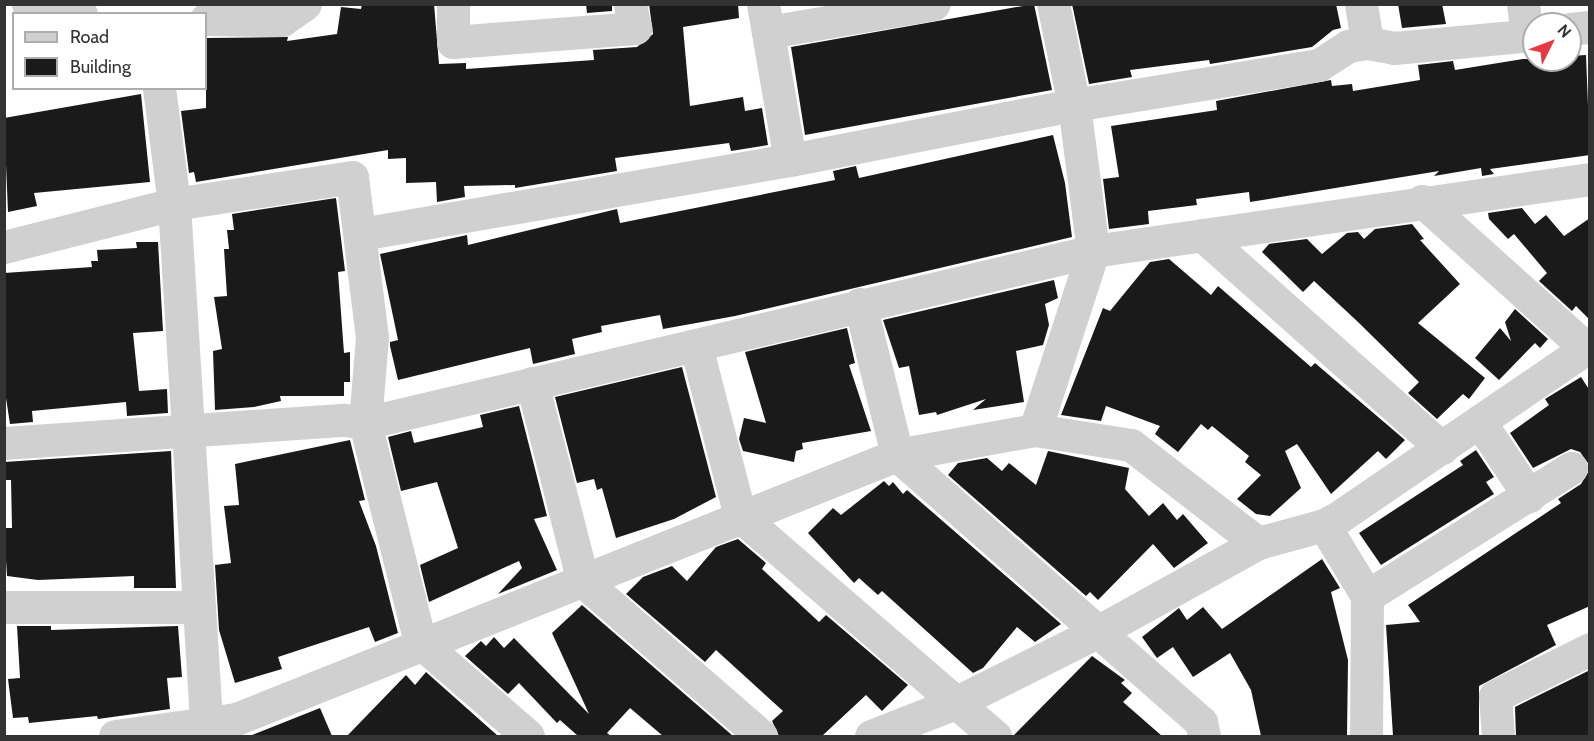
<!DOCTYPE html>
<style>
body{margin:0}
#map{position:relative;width:1594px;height:741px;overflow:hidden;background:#fff;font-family:Cabin,sans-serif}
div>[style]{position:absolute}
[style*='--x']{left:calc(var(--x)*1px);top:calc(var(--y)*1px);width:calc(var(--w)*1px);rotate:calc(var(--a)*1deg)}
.building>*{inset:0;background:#1a1a1a}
.minor>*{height:33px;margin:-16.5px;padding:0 16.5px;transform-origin:16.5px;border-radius:16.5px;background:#d0d0d0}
span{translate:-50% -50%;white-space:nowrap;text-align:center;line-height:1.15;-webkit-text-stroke:6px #fff;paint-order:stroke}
.frame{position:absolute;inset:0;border:6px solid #333;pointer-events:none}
.legend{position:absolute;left:12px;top:12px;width:195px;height:78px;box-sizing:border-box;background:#fff;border:2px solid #adadad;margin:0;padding:8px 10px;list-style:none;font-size:18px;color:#333}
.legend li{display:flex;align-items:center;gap:12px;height:30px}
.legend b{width:30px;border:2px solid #adadad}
.north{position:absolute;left:1522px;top:12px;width:60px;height:60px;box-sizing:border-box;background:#fff;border:2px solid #adadad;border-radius:50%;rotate:48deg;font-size:16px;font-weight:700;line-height:24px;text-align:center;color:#333}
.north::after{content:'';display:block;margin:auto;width:21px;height:27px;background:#e63946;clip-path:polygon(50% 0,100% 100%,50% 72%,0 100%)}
</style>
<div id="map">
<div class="building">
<div style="clip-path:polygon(362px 4px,434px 4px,439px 64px,466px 63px,466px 69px,594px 60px,593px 50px,637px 47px,653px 34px,649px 4px,738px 4px,739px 18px,683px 27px,690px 106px,743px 97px,745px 111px,762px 108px,768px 145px,731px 151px,729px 143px,615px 158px,617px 171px,515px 188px,515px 185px,464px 186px,465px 197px,437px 202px,436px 182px,406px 183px,406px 158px,388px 159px,388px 150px,196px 182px,194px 172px,189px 173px,181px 111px,206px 108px,206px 38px,288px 37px,287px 41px,337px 34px,341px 7px,361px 9px)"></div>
<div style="clip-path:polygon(586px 4px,612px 4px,612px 11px,587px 13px)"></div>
<div style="clip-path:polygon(1034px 4px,1052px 90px,805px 135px,791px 47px)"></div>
<div style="clip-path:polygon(1072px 4px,1336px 4px,1341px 28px,1333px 30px,1312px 47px,1210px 64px,1209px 60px,1130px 70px,1132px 77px,1089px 84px)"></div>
<div style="clip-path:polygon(1398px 4px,1442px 4px,1446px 24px,1402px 28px)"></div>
<div style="clip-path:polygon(1586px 55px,1590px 155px,1490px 169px,1494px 174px,1482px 176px,1481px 168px,1434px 176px,1439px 171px,1250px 202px,1249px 192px,1196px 199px,1197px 205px,1148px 211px,1149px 224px,1109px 229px,1103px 179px,1119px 177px,1111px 126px,1217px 110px,1216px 101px,1331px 80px,1332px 86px,1352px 84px,1353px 91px,1420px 80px,1418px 65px,1453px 61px,1455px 70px,1523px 59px,1570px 60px,1570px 56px)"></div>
<div style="clip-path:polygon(141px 94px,150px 182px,34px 193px,37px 206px,8px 212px,4px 118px)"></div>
<div style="clip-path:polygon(1053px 135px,1065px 183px,1072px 237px,735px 316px,663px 329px,660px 315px,601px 326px,602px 332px,572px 339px,575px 354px,533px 364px,530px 348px,398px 380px,390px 346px,390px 342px,398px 340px,380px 254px,467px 235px,468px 245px,617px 209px,620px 223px,835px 180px,833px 171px,856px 166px,859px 178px)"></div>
<div style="clip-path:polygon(336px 198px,345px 271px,338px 272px,344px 353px,350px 352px,350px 382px,344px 382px,344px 396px,280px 396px,281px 401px,254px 407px,215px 410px,213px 351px,222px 349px,214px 297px,227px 296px,224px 249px,229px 249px,227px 230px,234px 230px,232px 214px)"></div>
<div style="clip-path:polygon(1522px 208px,1535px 224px,1546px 215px,1564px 236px,1590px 218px,1590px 320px,1576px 306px,1572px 311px,1539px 281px,1547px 273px,1514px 234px,1508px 239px,1489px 219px,1488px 213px)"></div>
<div style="clip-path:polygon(1412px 224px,1424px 239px,1420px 240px,1460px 284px,1418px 323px,1485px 378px,1469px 399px,1463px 394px,1437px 419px,1408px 393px,1419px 382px,1358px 322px,1314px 281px,1303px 292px,1262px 252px,1269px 244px,1307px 239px,1322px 254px,1347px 233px,1358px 232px,1364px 239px,1375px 229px)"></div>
<div style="clip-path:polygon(136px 242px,158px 242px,163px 331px,133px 333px,139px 391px,167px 389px,168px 413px,127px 416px,126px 402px,32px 411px,33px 422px,10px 424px,4px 385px,4px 273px,92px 267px,91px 261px,98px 261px,97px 250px,137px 248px)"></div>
<div style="clip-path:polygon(1169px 259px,1211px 295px,1218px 286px,1311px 367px,1315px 363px,1405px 440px,1386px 459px,1378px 451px,1331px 494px,1297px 444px,1285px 451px,1301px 488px,1270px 516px,1256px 514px,1237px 499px,1261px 475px,1245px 462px,1249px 456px,1212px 426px,1208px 430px,1201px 424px,1178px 452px,1155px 434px,1160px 426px,1106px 406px,1101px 421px,1061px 415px,1103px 308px,1110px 311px,1150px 262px)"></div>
<div style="clip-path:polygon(1054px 280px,1058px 298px,1045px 304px,1049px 325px,1043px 345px,1016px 351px,1024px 402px,973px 410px,986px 399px,937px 415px,936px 412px,919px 415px,909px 366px,899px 368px,883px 320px)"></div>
<div style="clip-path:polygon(1515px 309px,1548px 339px,1540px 348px,1535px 343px,1499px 380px,1475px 358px,1500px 328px,1511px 341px,1505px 322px)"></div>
<div style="clip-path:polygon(847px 328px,855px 363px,849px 365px,871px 431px,802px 443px,803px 449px,796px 451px,794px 462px,743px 451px,739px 439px,744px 418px,766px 423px,745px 352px)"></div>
<div style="clip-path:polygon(682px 367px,716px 497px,674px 519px,616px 538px,602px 488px,597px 490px,594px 479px,577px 483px,555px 397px)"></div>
<div style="clip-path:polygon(1581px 377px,1590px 391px,1590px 466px,1580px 452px,1571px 449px,1533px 468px,1510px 433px,1549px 405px,1545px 399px)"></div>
<div style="clip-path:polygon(519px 406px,547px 516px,534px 519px,557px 570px,498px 594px,522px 568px,519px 561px,429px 602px,420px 565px,458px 548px,437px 482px,401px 491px,388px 437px,411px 431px,414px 443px,483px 427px,480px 415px)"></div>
<div style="clip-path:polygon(350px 440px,365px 500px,359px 501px,376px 546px,398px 633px,375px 642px,369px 627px,278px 657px,282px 669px,235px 683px,219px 630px,215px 565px,231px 563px,224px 506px,239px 505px,235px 464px)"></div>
<div style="clip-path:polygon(1476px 450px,1494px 477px,1486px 482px,1494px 494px,1381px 565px,1359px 533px,1463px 465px,1460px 461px)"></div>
<div style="clip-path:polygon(171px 451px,176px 588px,134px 588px,134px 576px,38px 580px,7px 576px,4px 528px,12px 528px,11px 480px,4px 480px,4px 462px)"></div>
<div style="clip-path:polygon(1048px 451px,1129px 468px,1125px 489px,1149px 516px,1163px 503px,1177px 520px,1183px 514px,1208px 543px,1174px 568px,1153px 544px,1098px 600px,1090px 592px,1086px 596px,948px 475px,958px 463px,987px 458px,1002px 471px,1009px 463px,1036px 485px)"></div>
<div style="clip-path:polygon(1590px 469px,1590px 606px,1547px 625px,1556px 645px,1479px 686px,1479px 736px,1393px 736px,1386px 625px,1420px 622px,1408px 605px,1561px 503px,1558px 499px,1581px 484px)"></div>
<div style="clip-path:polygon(884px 481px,889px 486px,893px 482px,903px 494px,907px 490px,1061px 624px,1035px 642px,1017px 627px,983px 668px,973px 673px,882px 591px,878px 595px,859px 578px,854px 583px,808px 533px,833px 508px,841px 515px)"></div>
<div style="clip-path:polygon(738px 539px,766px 563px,762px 569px,819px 622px,826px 615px,908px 685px,882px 711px,866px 695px,822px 736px,779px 736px,772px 721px,783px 711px,716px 650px,705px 662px,626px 594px,643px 577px,672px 566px,687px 581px,716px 547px)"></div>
<div style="clip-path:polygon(1322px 559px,1340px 588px,1331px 592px,1348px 660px,1347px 736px,1261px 736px,1251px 690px,1230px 653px,1193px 677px,1173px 647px,1157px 658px,1142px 637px,1179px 608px,1187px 620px,1203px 607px,1222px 629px)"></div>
<div style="clip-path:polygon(582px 605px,733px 736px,663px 736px,630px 708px,607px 733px,611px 736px,578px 736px,560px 720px,557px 723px,519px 683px,508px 694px,465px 656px,481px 641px,486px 646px,494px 637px,504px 648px,514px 638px,589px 714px,552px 633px)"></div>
<div style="clip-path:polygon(17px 626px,51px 626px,51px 630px,178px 626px,182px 677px,167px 678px,170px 709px,98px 719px,97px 716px,29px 723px,28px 717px,13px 718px,8px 679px,20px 678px)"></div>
<div style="clip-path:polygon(1092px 656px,1125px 680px,1121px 683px,1132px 693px,1123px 702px,1162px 736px,1013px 736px)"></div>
<div style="clip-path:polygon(1590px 670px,1590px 736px,1516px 736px,1515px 707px)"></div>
<div style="clip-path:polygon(426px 672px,498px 736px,347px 736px,406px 675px,415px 685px)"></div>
<div style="clip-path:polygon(320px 708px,332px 736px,252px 736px,252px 735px)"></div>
</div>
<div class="minor">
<div style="--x:28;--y:4;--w:54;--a:10.7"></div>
<div style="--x:453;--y:4;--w:38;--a:90"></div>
<div style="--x:453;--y:42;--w:183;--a:-4.4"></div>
<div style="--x:635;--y:28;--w:25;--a:-102"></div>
<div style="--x:763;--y:4;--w:158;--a:80.2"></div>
<div style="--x:1361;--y:4;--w:39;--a:81"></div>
<div style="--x:1523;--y:4;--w:32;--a:83"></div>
<div style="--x:206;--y:19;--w:76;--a:0.8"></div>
<div style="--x:282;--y:20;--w:28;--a:-35"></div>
<div style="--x:1570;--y:29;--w:20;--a:-6"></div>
<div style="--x:768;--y:32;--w:168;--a:-9.6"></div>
<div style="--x:159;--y:88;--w:117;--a:82.6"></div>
<div style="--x:174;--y:204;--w:533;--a:86.45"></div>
<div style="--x:1422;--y:201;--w:220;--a:41.9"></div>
<div style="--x:361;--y:234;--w:435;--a:-9.8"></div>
<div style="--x:790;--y:160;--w:289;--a:-11"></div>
<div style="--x:1074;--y:105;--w:248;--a:-9.3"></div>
<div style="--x:1319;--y:65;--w:35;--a:-33"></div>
<div style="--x:1348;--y:46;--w:19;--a:-9"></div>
<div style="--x:1367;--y:43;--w:27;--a:10"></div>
<div style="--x:1394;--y:48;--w:141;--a:-5.3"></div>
<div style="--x:1202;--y:235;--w:321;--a:41.6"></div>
<div style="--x:4;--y:247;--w:175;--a:-14.2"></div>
<div style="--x:174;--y:204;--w:180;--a:-8.6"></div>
<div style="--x:352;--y:177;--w:161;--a:82.9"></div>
<div style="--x:372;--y:337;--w:86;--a:94.7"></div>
<div style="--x:365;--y:423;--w:226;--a:75.9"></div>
<div style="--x:420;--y:642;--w:143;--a:41"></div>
<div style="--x:860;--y:304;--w:155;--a:76.2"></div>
<div style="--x:897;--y:455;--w:405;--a:41.3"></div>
<div style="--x:1201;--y:722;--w:14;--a:78"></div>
<div style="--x:696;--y:346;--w:176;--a:75.5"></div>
<div style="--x:740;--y:516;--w:337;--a:40.8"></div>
<div style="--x:532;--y:383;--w:204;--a:75.6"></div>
<div style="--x:583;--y:581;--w:236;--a:41"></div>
<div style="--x:1480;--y:422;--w:89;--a:56.5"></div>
<div style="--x:1035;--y:430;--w:188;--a:-72"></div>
<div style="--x:1093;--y:251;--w:147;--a:-97.4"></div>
<div style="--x:1074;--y:105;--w:103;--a:-101.7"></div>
<div style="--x:4;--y:443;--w:341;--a:-3.9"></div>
<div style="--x:344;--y:420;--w:21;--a:8"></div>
<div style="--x:365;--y:423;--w:748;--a:-13.29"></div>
<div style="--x:1093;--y:251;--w:502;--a:-8.24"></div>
<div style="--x:1324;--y:525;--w:83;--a:58.8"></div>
<div style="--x:1367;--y:596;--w:140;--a:90.4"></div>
<div style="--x:1367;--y:596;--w:241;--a:-32.1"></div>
<div style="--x:4;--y:607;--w:195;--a:0"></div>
<div style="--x:115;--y:736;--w:122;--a:-8"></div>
<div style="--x:236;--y:719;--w:712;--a:-21.77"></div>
<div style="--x:897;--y:455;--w:140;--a:-10.3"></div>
<div style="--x:1035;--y:430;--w:97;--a:8.9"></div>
<div style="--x:1131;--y:445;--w:160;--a:37.7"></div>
<div style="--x:1258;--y:543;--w:68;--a:-15.3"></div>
<div style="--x:1324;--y:525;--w:17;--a:-28"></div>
<div style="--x:1339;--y:517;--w:304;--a:-34.3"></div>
<div style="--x:871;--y:736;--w:90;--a:-21.4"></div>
<div style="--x:955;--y:703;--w:163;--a:-26.6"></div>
<div style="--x:1101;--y:630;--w:179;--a:-29"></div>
<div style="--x:1498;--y:736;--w:40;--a:-94.3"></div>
<div style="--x:1495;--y:696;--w:106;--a:-26.3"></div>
</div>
<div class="frame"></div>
<ul class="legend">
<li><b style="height:8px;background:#d0d0d0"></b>Road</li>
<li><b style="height:16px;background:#1a1a1a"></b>Building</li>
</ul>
<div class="north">N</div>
</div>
